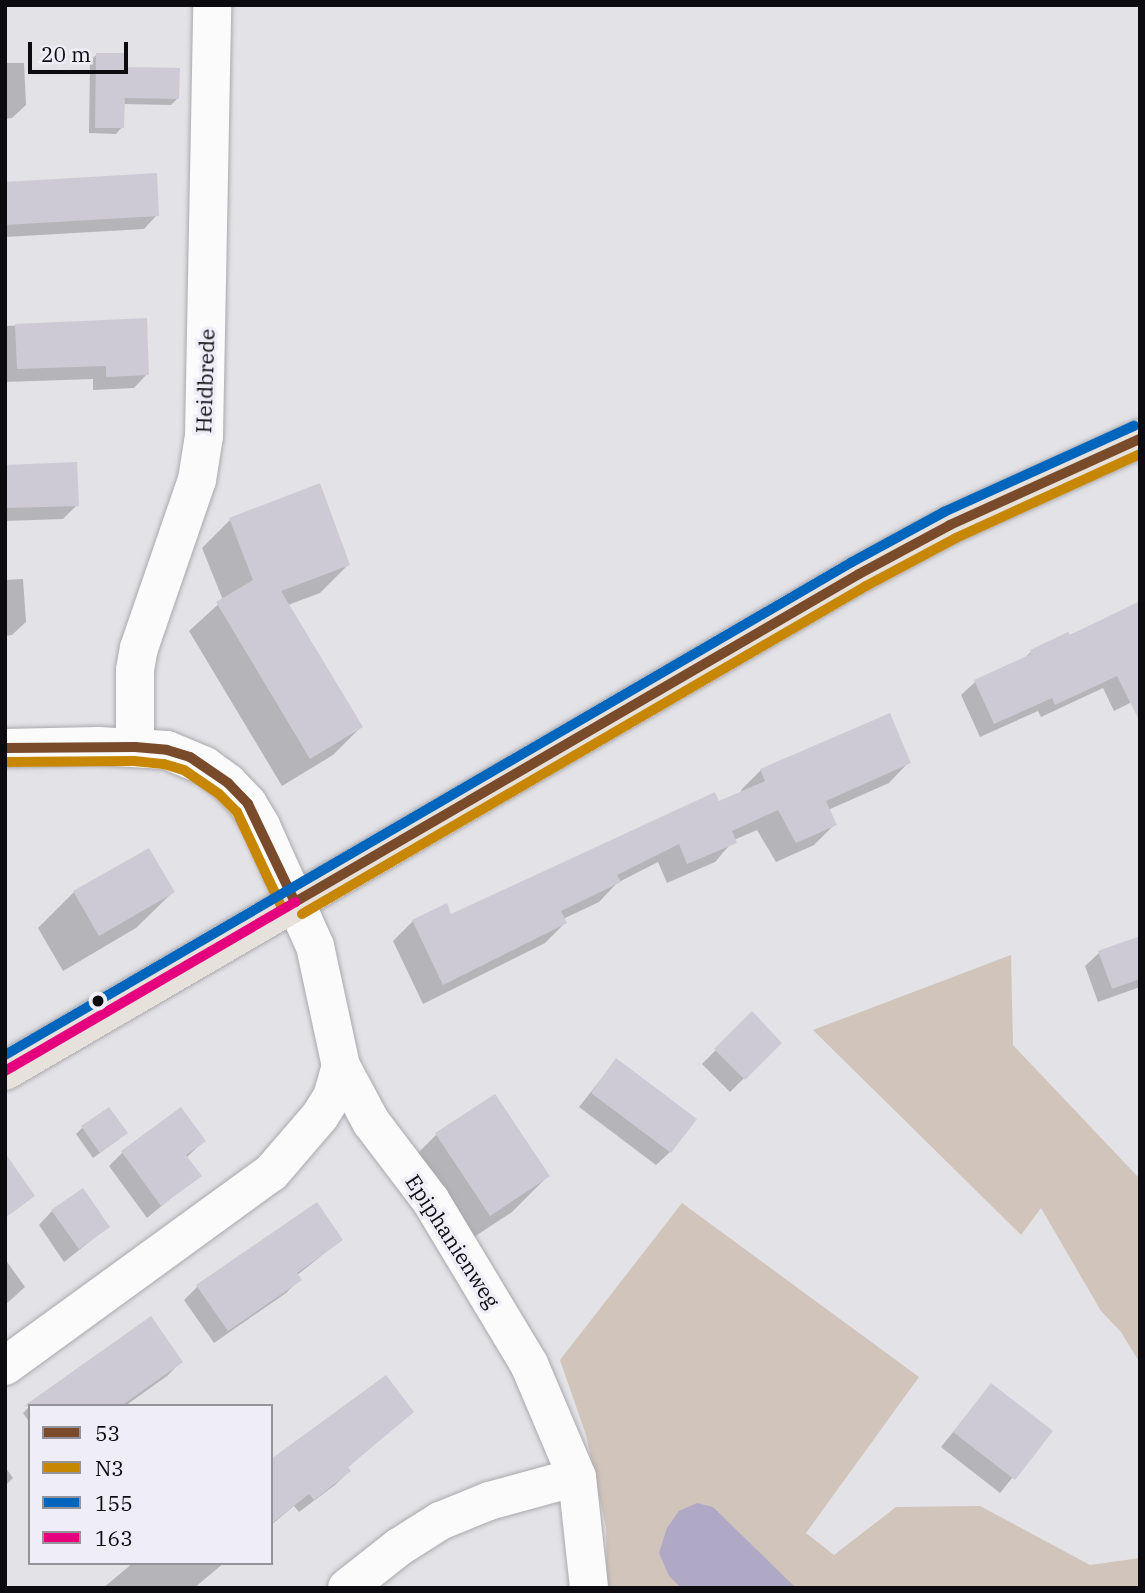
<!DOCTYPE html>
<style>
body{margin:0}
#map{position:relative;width:1145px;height:1593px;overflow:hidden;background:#e3e2e7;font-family:"IBM Plex Serif",serif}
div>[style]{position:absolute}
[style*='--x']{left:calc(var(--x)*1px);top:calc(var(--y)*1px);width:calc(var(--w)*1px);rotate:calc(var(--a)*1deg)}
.green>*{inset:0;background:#d1c4bb}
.water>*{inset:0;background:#b0a9c6}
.shadow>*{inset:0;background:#0003}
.building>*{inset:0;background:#cdcad5}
.roads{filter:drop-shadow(0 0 2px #aaa9ad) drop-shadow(0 0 2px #aaa9ad)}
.minor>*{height:38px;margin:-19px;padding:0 19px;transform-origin:19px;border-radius:19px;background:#fbfbfb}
.major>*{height:38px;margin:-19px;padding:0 19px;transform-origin:19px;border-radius:19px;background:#e7e1dc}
.bus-1>*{height:10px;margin:-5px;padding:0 5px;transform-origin:5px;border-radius:5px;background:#7a4b2a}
.bus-2>*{height:10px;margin:-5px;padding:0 5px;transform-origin:5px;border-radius:5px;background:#c88703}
.bus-3>*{height:10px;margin:-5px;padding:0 5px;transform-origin:5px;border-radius:5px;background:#0065bd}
.bus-4>*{height:10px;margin:-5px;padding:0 5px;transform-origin:5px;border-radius:5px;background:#e5007d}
.dots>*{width:19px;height:19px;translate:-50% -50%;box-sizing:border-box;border:4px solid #efedf7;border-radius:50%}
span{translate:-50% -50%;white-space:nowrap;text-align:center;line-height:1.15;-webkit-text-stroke:7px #efedf7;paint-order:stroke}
.street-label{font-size:21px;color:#0c0b0f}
.frame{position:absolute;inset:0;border:7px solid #0c0b0f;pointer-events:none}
.legend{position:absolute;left:28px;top:1404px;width:245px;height:161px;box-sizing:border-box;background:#efedf7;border:2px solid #94939a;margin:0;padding:9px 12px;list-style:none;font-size:21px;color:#0c0b0f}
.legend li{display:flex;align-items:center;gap:14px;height:35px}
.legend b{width:35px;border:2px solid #94939a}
.scale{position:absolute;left:28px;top:42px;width:100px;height:32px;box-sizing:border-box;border:4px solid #0c0b0f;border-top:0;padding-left:9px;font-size:21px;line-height:24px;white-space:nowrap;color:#0c0b0f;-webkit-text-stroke:5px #efedf7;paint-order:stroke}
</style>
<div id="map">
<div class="green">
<div style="clip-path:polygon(1011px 955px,1013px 1045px,1140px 1179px,1140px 1363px,1121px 1332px,1101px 1311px,1041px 1208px,1021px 1235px,813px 1030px)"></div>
<div style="clip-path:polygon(682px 1203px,919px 1377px,806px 1533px,834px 1555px,896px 1507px,980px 1506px,1090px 1565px,1140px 1558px,1140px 1588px,607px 1588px,606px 1528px,586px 1435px,560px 1360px)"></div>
</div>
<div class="water">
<div style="clip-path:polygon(697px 1503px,713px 1507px,796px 1588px,681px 1588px,669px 1576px,659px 1553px,667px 1528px,679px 1511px)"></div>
</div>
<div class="shadow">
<div style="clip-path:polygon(97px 54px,124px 69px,178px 98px,171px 105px,123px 104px,122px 127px,116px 134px,89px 133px,90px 61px)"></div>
<div style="clip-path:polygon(5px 63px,24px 63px,26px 105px,12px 118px,5px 119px)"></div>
<div style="clip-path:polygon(5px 183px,157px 215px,144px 229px,5px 237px)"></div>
<div style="clip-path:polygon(145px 320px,147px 374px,134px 388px,93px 390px,93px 379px,5px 382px,5px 326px)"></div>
<div style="clip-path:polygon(5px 466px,77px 505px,63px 519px,5px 521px)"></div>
<div style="clip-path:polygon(230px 520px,348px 565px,320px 593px,288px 605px,361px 727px,333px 755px,282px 786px,189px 631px,223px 600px,202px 548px)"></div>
<div style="clip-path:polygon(23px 579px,26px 622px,12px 635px,5px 636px,5px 580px)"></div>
<div style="clip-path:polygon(1140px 604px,1140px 698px,1114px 711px,1103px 688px,1041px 717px,1038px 711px,980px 737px,961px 695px,975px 682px,1022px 660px,1031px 652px)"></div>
<div style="clip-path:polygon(909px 762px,889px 783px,828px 810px,834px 825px,814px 845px,776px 862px,757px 830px,734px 840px,715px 862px,667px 883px,658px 862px,617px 883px,599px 902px,563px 919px,565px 923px,545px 943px,423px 1004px,393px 941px,413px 921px,450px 917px,742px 793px,741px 790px,761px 770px)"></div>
<div style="clip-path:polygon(74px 892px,173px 892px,136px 928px,63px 971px,38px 928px)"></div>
<div style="clip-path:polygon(1140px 938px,1140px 987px,1098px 1002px,1085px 966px,1099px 953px)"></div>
<div style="clip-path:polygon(752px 1014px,780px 1043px,730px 1092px,702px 1064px)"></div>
<div style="clip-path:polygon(616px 1060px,670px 1152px,656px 1165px,579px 1107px)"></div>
<div style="clip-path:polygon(82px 1128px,119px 1139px,93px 1158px,76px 1134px)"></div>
<div style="clip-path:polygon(436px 1135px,548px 1176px,512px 1212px,453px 1251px,400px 1171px)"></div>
<div style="clip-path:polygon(204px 1141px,186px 1158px,199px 1175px,147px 1218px,109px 1166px,122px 1153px)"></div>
<div style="clip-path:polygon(52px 1211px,108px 1227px,64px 1262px,39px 1225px)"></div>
<div style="clip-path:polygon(341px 1240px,296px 1276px,299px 1280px,286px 1293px,214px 1343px,184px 1300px,197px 1287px)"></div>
<div style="clip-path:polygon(5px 1259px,25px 1287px,5px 1305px)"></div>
<div style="clip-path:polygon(181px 1362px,167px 1376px,125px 1406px,119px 1398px)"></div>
<div style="clip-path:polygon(991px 1385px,1050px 1431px,1000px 1493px,941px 1447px)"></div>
<div style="clip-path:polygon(30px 1406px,30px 1423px,23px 1413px)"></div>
<div style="clip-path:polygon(412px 1412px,347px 1468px,349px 1471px,335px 1485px,299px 1512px,294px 1506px,271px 1525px,271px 1463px)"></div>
<div style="clip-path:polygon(5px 1467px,13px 1478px,5px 1486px)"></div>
<div style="clip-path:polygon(133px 1563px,224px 1563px,194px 1588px,103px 1588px)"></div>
</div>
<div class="building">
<div style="clip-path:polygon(96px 53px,126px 53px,125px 67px,180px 68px,179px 99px,125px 98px,124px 128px,95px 128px)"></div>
<div style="clip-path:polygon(157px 173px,159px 216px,5px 225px,5px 182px)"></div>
<div style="clip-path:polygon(147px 318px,149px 375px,106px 377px,106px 366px,17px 369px,15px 324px)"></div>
<div style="clip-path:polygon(77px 462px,79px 506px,5px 508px,5px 465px)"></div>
<div style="clip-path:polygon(320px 483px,350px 565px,281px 591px,363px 727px,310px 759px,216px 602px,253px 580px,229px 518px)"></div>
<div style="clip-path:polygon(1140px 601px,1140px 722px,1117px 676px,1055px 705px,1052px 698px,994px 724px,974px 680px,1031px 654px,1030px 650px,1068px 632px,1070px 635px)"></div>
<div style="clip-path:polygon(890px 713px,911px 763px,826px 801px,837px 825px,796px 843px,778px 810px,732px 831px,737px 843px,687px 864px,679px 844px,617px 875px,621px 882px,561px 911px,567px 923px,443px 985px,412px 920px,447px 903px,451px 914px,715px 792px,719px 801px,765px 781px,760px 769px)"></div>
<div style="clip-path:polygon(149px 848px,175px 892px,99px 936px,73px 891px)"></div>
<div style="clip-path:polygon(1140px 936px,1140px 979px,1112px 989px,1098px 951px)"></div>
<div style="clip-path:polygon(752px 1011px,782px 1043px,745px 1080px,714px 1049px)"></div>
<div style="clip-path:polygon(616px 1058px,697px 1119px,671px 1153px,591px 1093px)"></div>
<div style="clip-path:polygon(495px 1094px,550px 1176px,490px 1216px,435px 1133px)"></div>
<div style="clip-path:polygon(109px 1107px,128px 1133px,100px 1153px,81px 1126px)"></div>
<div style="clip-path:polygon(181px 1107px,206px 1141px,186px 1155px,202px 1176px,161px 1206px,121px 1151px)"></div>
<div style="clip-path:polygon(5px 1153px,35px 1196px,5px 1218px)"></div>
<div style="clip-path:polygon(83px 1188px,110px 1227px,79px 1249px,51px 1210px)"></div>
<div style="clip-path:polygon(317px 1202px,343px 1240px,297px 1273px,302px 1280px,228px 1331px,196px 1285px)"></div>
<div style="clip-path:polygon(151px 1316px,183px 1362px,121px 1406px,24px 1406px)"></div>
<div style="clip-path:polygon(386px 1375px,414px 1412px,348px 1467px,351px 1471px,314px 1500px,309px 1494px,271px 1524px,271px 1459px)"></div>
<div style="clip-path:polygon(991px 1383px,1053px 1431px,1015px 1480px,953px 1432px)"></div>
</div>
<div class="roads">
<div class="minor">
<div style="--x:135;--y:747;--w:77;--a:-90"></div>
<div style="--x:135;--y:670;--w:22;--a:-80"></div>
<div style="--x:139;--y:648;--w:178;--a:-71"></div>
<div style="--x:197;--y:480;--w:45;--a:-81"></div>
<div style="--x:204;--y:436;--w:431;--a:-88.9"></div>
<div style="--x:5;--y:748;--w:93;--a:-1.2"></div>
<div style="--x:98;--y:746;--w:69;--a:3.3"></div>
<div style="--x:167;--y:750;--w:41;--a:22.8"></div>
<div style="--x:205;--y:766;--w:29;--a:36"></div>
<div style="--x:228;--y:783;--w:29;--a:46"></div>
<div style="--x:248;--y:804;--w:26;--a:59"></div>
<div style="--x:261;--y:826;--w:132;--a:65.8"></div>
<div style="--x:315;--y:946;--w:123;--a:77.8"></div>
<div style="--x:341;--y:1066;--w:64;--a:61.8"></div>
<div style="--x:371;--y:1122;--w:99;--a:52.8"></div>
<div style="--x:431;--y:1201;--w:190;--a:59"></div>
<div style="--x:529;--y:1364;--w:123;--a:67"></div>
<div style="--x:577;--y:1477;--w:112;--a:83.8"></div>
<div style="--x:5;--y:1366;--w:329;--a:-36"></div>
<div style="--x:271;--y:1173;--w:75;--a:-49.3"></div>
<div style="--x:320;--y:1116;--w:22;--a:-58"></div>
<div style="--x:332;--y:1097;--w:32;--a:-74"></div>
<div style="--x:347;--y:1588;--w:66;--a:-38.3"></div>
<div style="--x:399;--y:1547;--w:49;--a:-32.4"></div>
<div style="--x:440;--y:1521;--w:53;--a:-22.2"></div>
<div style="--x:489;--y:1501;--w:91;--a:-15.3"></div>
</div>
<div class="major">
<div style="--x:5;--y:1071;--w:988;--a:-30.2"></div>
<div style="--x:859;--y:574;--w:103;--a:-28.3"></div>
<div style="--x:950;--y:525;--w:209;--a:-24.4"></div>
</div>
</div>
<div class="bus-1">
<div style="--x:5;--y:748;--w:130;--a:-0.4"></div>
<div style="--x:135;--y:747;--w:32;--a:5"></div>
<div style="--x:167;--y:750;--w:24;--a:17"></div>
<div style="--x:190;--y:757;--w:46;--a:34.4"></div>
<div style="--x:228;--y:783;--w:29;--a:46"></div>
<div style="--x:248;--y:804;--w:109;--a:64.4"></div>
<div style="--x:295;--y:902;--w:652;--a:-30.18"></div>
<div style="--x:859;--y:574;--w:103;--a:-28.3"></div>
<div style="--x:950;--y:525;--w:209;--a:-24.4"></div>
</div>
<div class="bus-2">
<div style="--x:5;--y:762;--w:129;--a:-0.4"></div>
<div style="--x:134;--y:761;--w:30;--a:6"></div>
<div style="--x:164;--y:764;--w:21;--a:17"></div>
<div style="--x:184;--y:770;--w:42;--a:34.4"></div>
<div style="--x:219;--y:794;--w:25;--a:45"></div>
<div style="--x:237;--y:812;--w:106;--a:64.9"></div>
<div style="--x:302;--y:914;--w:652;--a:-30.18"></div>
<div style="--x:866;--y:586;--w:102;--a:-28.1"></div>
<div style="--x:956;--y:538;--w:202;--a:-24.5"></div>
</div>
<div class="bus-3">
<div style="--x:5;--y:1055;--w:980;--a:-30.2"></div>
<div style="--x:852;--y:562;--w:105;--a:-28.5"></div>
<div style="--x:944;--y:512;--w:209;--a:-24.4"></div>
</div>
<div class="bus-4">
<div style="--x:5;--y:1071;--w:336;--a:-30.2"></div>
</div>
<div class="dots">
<div style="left:98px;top:1001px;background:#0c0b0f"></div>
</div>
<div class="street-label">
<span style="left:205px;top:381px;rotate:-88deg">Heidbrede</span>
<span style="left:453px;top:1241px;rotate:57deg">Epiphanienweg</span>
</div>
<div class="frame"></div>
<ul class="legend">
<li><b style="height:9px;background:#7a4b2a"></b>53</li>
<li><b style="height:9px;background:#c88703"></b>N3</li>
<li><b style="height:9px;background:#0065bd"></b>155</li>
<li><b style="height:9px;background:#e5007d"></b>163</li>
</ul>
<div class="scale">20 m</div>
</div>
